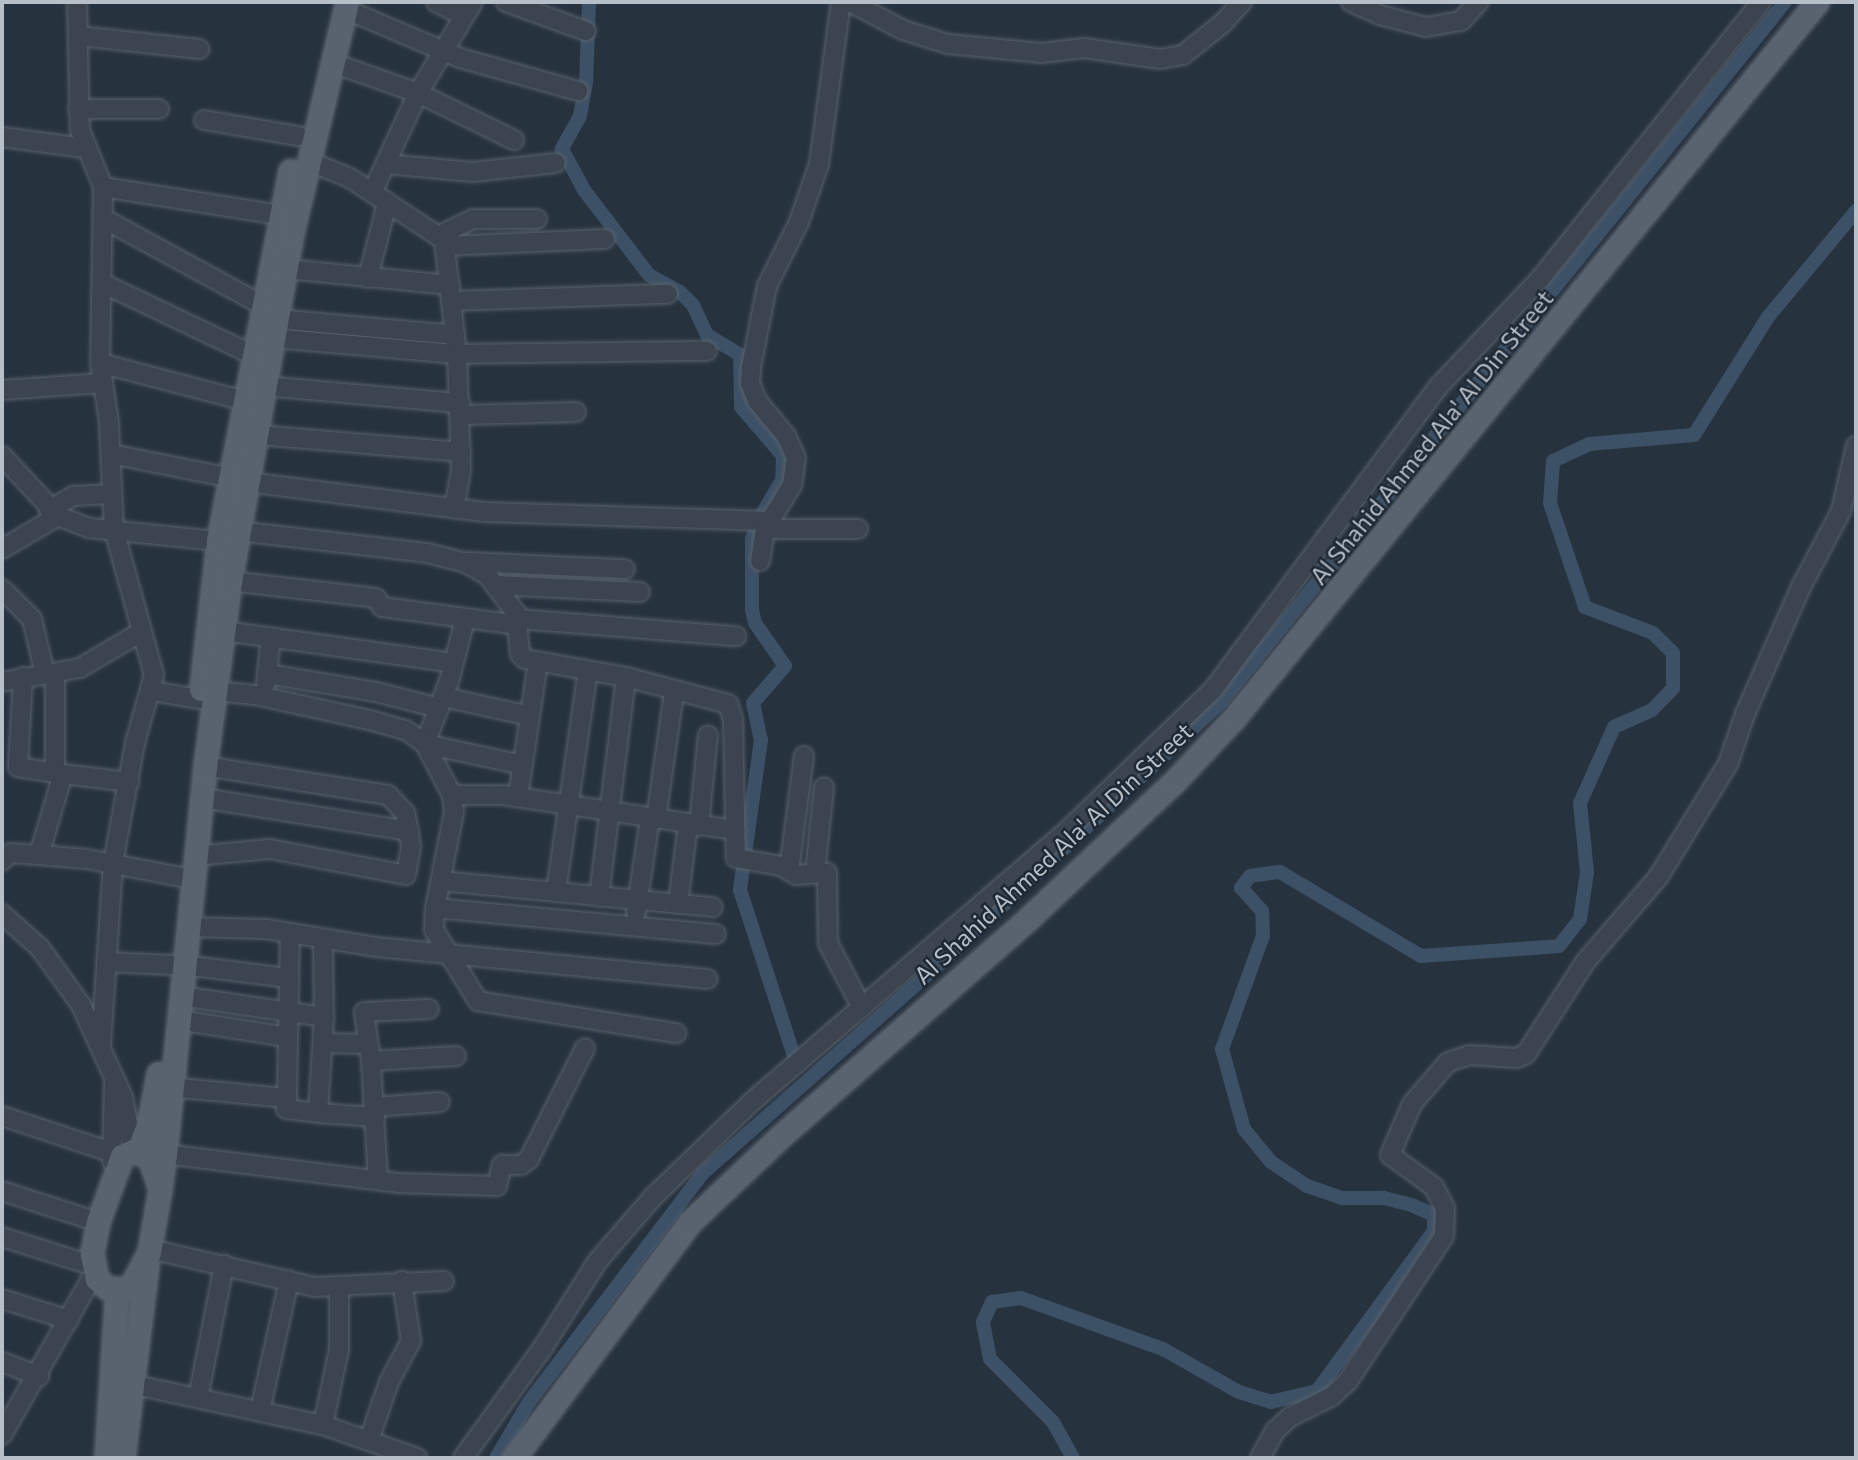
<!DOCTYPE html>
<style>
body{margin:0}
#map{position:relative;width:1858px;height:1460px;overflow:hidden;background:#27323f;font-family:Commissioner,sans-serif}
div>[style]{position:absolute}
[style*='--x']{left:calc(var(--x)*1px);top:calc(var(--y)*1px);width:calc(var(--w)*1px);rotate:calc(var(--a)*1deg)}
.canal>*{height:14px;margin:-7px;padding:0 7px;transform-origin:7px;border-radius:7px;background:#3d5166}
.roads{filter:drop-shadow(0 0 2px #58626c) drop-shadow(0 0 2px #58626c)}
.minor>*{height:18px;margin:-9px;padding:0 9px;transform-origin:9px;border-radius:9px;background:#3b444f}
.major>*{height:23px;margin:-11.5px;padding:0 11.5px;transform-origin:11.5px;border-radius:11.5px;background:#59636f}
span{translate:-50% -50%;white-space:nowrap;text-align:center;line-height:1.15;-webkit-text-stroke:5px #1f2934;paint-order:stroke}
.street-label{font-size:24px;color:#b7bfc9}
.frame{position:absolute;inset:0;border:4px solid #b7bfc9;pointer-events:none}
</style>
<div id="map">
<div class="canal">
<div style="--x:589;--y:2;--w:80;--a:92.1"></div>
<div style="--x:586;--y:82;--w:35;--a:100"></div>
<div style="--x:580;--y:116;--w:38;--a:119"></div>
<div style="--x:562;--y:149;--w:47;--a:61.8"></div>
<div style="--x:584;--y:190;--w:107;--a:52.6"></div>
<div style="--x:649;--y:275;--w:35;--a:29"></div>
<div style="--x:680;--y:292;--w:18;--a:45"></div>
<div style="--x:693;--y:305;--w:33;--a:65"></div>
<div style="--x:707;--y:335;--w:39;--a:31"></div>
<div style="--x:740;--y:355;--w:52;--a:88.9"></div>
<div style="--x:741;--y:407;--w:65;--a:49.4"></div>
<div style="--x:783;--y:456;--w:24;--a:92"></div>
<div style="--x:782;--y:480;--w:42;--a:120.3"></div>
<div style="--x:757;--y:524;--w:16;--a:108"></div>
<div style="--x:752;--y:539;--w:71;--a:90"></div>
<div style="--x:752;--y:610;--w:13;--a:77"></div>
<div style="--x:755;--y:623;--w:52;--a:55.1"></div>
<div style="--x:785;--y:666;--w:49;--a:130.9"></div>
<div style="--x:753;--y:703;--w:38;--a:78"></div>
<div style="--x:761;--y:740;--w:151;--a:98"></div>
<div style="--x:740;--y:890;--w:175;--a:72"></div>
<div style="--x:496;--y:1458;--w:65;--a:-59.5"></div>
<div style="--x:529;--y:1402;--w:286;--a:-52.8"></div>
<div style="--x:702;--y:1174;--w:335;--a:-41.5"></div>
<div style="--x:953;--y:952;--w:367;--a:-43"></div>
<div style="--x:1221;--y:702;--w:899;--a:-51.14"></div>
<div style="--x:1073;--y:1458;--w:41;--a:-119.1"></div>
<div style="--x:1053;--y:1422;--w:89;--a:-135"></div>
<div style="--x:990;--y:1359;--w:38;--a:-101"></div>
<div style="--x:983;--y:1322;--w:22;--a:-66"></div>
<div style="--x:992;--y:1302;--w:29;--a:-8"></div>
<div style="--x:1021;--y:1298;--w:151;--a:19.8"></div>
<div style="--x:1163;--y:1349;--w:87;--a:29.5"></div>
<div style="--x:1239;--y:1392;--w:34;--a:17"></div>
<div style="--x:1271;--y:1402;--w:47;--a:-13.4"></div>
<div style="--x:1317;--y:1391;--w:198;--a:-53.8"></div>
<div style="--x:1434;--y:1231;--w:16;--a:-90"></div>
<div style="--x:1434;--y:1215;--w:24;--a:-156"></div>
<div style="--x:1412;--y:1205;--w:30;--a:-166"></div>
<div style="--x:1383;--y:1198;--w:41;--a:180"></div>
<div style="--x:1342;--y:1198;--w:37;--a:-161"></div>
<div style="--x:1307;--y:1186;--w:43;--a:-146.3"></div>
<div style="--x:1271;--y:1162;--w:43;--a:-129.3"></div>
<div style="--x:1244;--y:1129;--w:83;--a:-105.4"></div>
<div style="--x:1222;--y:1049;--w:120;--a:-70.1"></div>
<div style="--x:1263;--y:936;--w:25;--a:-92"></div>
<div style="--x:1262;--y:911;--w:31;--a:-132"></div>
<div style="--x:1241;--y:888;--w:15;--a:-53"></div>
<div style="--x:1250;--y:876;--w:30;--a:-8"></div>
<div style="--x:1280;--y:872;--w:164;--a:30.8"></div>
<div style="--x:1421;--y:956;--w:138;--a:-4.1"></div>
<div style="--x:1559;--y:946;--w:34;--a:-52"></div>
<div style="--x:1580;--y:919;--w:48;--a:-81.5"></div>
<div style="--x:1587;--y:872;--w:69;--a:-95.8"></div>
<div style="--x:1580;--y:803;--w:83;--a:-65.9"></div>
<div style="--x:1614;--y:727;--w:42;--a:-24.1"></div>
<div style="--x:1652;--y:710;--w:30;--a:-46"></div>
<div style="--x:1673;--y:688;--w:35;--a:-90"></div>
<div style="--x:1673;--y:653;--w:28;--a:-135"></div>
<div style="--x:1653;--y:633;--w:73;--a:-159.1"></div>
<div style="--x:1585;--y:607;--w:110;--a:-108.6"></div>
<div style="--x:1550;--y:503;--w:42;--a:-85.9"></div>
<div style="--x:1553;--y:461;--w:40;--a:-25"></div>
<div style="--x:1589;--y:444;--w:105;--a:-4.9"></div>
<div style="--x:1694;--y:435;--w:139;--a:-57.9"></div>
<div style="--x:1768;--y:317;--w:138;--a:-50.3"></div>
</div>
<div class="roads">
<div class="minor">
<div style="--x:77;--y:2;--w:128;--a:88.7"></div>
<div style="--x:80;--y:130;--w:61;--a:68"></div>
<div style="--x:103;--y:187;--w:179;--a:9"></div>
<div style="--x:436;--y:2;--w:31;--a:27"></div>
<div style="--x:506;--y:2;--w:85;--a:19.9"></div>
<div style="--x:850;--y:2;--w:60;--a:27.8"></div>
<div style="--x:903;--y:30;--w:47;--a:17.3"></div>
<div style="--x:948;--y:44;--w:94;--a:5.5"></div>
<div style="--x:1042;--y:53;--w:42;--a:-6.8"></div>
<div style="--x:1084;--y:48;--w:77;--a:8.2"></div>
<div style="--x:1160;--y:59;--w:23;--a:-10"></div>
<div style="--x:1183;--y:55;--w:51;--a:-38.7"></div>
<div style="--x:1223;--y:23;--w:28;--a:-48"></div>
<div style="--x:1351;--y:2;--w:32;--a:24"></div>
<div style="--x:1380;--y:15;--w:48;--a:14.6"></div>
<div style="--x:1426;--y:27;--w:36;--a:-10"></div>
<div style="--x:1461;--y:21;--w:26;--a:-47"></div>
<div style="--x:345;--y:9;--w:125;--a:23.1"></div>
<div style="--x:460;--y:58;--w:123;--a:15.6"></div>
<div style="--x:79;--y:36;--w:121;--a:6.2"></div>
<div style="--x:333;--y:63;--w:90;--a:19.4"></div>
<div style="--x:418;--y:93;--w:107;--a:26.1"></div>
<div style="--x:78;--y:109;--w:81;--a:0"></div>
<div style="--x:204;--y:120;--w:96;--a:9.6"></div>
<div style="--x:2;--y:137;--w:83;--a:7.6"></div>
<div style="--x:308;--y:161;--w:45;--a:22"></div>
<div style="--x:350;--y:178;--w:113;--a:33.4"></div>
<div style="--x:444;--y:240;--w:115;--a:83.5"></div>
<div style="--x:457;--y:354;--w:250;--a:-0.7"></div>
<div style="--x:386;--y:164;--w:87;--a:5.3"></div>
<div style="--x:473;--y:172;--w:83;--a:-6.2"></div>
<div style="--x:372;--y:193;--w:110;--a:-65.3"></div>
<div style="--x:418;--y:93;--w:106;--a:-58.9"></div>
<div style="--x:106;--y:220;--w:178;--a:28.6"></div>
<div style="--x:440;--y:235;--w:37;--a:-26"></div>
<div style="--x:473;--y:219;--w:64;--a:0"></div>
<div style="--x:445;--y:246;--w:160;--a:-2.5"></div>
<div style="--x:276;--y:268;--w:175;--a:5.6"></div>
<div style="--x:368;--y:278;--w:77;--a:-75.8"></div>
<div style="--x:102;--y:283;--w:167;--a:25.5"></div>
<div style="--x:452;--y:301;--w:216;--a:-1.9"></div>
<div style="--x:276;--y:319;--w:180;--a:5.1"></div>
<div style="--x:273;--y:338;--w:185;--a:5"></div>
<div style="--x:457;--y:354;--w:116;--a:88"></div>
<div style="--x:461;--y:470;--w:39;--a:100"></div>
<div style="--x:100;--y:363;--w:161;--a:14.7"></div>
<div style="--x:264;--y:386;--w:197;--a:5"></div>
<div style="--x:2;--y:390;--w:100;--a:-4"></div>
<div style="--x:461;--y:415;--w:115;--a:-1.5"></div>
<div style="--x:246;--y:434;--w:216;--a:4.8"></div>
<div style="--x:111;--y:454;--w:122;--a:11.3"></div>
<div style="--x:2;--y:456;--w:82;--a:47"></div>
<div style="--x:58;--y:516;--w:33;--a:21"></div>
<div style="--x:89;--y:528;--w:130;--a:5.8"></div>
<div style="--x:247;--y:482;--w:239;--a:7.2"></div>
<div style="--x:484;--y:512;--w:285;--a:1.8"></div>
<div style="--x:49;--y:510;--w:28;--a:-30"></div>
<div style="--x:73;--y:496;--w:39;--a:-3"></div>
<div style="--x:765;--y:529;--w:93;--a:0"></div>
<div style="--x:238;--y:531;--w:190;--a:6.6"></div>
<div style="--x:427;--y:553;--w:38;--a:14"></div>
<div style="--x:464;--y:562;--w:28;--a:30"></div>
<div style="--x:488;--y:576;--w:46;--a:52.9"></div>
<div style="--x:516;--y:613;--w:41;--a:84.4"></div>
<div style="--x:520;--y:654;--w:7;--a:45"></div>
<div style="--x:525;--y:659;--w:103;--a:10.1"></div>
<div style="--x:626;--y:677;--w:106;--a:14.8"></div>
<div style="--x:728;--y:704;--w:16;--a:72"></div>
<div style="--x:733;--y:719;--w:139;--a:88.8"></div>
<div style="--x:736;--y:858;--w:47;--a:9.9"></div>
<div style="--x:782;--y:866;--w:17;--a:33"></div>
<div style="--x:796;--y:875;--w:31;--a:-4"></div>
<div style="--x:827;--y:873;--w:70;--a:89.2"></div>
<div style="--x:828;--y:943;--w:73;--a:62.4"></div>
<div style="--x:2;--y:549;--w:65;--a:-30.5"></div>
<div style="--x:760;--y:561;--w:32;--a:-81"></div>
<div style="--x:765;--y:529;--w:52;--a:-58.5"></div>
<div style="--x:792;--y:485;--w:27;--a:-82"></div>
<div style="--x:796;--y:458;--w:24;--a:-114"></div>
<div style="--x:786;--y:436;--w:45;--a:-129.6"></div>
<div style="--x:757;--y:401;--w:19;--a:-111"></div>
<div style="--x:750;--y:383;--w:16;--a:-86"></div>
<div style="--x:751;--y:367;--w:83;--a:-78.8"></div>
<div style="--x:767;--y:286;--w:72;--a:-63.4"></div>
<div style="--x:799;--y:222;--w:61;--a:-71"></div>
<div style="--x:819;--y:164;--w:163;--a:-82.3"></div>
<div style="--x:468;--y:562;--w:157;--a:2.6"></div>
<div style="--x:230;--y:581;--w:147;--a:6.6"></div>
<div style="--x:376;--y:598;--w:11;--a:56"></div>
<div style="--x:382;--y:607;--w:138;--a:7.5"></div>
<div style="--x:496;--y:585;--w:144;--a:2.8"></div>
<div style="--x:2;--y:589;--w:42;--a:45"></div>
<div style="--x:32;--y:619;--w:57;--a:76.7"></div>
<div style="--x:518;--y:619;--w:219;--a:4.5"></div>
<div style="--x:465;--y:620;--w:63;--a:104.7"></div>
<div style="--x:449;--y:681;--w:67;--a:110.9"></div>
<div style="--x:425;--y:744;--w:100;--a:12.1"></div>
<div style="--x:224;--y:631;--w:232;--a:7.9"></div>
<div style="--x:55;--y:673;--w:100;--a:90"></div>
<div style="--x:55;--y:773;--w:75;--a:6.9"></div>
<div style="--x:267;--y:674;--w:110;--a:9.4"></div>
<div style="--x:376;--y:692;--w:65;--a:14.3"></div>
<div style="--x:23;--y:677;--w:90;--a:93.2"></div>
<div style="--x:18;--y:767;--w:37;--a:9"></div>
<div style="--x:2;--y:682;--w:79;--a:-10.2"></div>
<div style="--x:80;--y:668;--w:71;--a:-30.5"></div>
<div style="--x:266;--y:683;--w:46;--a:-83.8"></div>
<div style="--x:152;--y:691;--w:48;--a:9.7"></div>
<div style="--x:214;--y:691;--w:41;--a:5.6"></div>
<div style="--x:255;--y:695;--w:118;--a:12.3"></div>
<div style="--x:370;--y:720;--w:37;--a:16"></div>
<div style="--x:406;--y:730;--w:24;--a:36"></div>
<div style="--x:425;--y:744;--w:58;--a:62.1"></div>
<div style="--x:452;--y:795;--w:17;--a:83"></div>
<div style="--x:454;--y:812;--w:98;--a:101.2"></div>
<div style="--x:435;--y:908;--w:282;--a:5.3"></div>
<div style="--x:443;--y:697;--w:89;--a:12.3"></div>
<div style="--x:452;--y:795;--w:51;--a:0"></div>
<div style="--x:503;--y:795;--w:235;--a:8.6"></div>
<div style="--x:518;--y:797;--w:136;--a:-81.6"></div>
<div style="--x:202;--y:798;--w:210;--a:9.1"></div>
<div style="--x:656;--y:819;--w:127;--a:-81.9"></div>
<div style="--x:699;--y:826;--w:91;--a:-84.4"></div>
<div style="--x:39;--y:855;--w:48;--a:4.8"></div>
<div style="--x:87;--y:859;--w:96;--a:10.8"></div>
<div style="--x:195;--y:856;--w:75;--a:-5.3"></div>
<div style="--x:270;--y:849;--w:138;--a:10.8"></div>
<div style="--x:406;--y:875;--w:29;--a:-80"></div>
<div style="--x:411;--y:846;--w:34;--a:-100"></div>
<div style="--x:405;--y:813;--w:25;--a:-133"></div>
<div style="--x:388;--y:795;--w:185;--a:-171"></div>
<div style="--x:2;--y:861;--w:11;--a:-45"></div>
<div style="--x:10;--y:853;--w:29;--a:4"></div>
<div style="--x:39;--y:855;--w:84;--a:-73.5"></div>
<div style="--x:789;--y:871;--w:116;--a:-82.6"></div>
<div style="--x:815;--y:873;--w:86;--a:-84"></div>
<div style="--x:441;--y:881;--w:273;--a:5.5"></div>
<div style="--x:556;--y:892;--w:223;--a:-81.8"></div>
<div style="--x:599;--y:897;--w:222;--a:-83"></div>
<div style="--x:678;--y:904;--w:81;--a:-82.9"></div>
<div style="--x:435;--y:908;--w:22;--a:93"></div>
<div style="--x:434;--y:930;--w:84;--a:58.2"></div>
<div style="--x:478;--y:1001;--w:201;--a:9.2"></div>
<div style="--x:636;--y:912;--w:95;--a:-81.5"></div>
<div style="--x:2;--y:914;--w:51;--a:41.8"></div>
<div style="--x:40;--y:948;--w:70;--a:54.3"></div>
<div style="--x:81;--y:1005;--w:101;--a:65.5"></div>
<div style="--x:123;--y:1097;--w:55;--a:79.5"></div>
<div style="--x:188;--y:927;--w:78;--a:1.5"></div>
<div style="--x:266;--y:929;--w:111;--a:9.3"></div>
<div style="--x:376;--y:947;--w:333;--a:5.5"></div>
<div style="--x:323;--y:940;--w:77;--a:89.3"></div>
<div style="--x:324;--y:1017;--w:96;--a:93.6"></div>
<div style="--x:318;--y:1113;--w:57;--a:4"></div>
<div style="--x:106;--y:962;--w:66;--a:2.6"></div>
<div style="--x:184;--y:965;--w:106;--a:7.1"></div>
<div style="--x:181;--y:996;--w:145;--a:8.4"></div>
<div style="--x:178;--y:1020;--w:111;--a:8.8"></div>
<div style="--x:323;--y:1043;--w:45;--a:1.3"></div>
<div style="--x:101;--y:1045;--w:182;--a:-86.2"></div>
<div style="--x:113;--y:863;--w:122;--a:-79.6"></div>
<div style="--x:135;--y:743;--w:71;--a:-74.4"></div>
<div style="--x:154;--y:675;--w:150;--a:-105.4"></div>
<div style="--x:114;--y:530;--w:108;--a:-92.7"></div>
<div style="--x:109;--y:422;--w:60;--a:-98.7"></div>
<div style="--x:100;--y:363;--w:176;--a:-89"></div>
<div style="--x:371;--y:1061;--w:49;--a:-98.1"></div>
<div style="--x:364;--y:1012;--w:65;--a:-2.6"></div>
<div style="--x:170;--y:1087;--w:118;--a:5.4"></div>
<div style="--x:287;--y:1098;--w:11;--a:95"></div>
<div style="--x:286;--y:1109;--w:32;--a:7"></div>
<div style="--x:287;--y:1098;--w:165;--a:-89"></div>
<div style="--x:374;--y:1107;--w:66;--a:-4.3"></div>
<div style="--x:2;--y:1116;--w:115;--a:18.3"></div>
<div style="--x:165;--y:1154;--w:236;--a:7.1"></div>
<div style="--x:399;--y:1183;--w:98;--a:1.8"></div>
<div style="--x:497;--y:1186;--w:22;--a:-77"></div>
<div style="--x:502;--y:1165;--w:19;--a:0"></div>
<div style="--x:521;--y:1165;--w:10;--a:-37"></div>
<div style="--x:529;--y:1159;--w:124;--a:-63.2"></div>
<div style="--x:112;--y:1161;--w:81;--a:-88.6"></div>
<div style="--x:378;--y:1180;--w:119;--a:-93.4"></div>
<div style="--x:371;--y:1061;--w:85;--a:-3.4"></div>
<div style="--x:2;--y:1191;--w:101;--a:17.9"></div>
<div style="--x:2;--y:1237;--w:93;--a:17.5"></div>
<div style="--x:150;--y:1249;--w:168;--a:13"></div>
<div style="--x:314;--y:1287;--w:130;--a:-2.6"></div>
<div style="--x:2;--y:1299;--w:70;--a:17.4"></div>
<div style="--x:2;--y:1362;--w:40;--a:21"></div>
<div style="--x:131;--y:1384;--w:196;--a:12.1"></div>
<div style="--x:323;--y:1425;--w:100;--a:19.3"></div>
<div style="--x:198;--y:1398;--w:136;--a:-78.9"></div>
<div style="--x:260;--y:1411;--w:134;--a:-77.5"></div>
<div style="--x:323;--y:1425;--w:77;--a:-78"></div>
<div style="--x:339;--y:1350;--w:62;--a:-90"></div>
<div style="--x:2;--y:1435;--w:188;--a:-60.3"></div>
<div style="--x:369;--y:1440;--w:61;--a:-71"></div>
<div style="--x:389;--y:1382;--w:47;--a:-61.8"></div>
<div style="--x:411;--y:1341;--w:61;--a:-98.5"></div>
<div style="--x:463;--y:1458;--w:135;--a:-54.1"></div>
<div style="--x:542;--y:1349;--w:103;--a:-57.7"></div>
<div style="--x:597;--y:1262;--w:86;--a:-49.3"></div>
<div style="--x:653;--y:1197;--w:141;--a:-43.9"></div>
<div style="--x:755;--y:1099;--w:420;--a:-40.7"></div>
<div style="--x:1073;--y:825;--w:194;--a:-44"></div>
<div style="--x:1213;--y:690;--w:379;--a:-53.4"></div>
<div style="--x:1439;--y:386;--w:147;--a:-46.7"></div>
<div style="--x:1540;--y:279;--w:354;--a:-51.4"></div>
<div style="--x:1260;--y:1458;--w:31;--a:-61"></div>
<div style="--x:1275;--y:1431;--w:21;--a:-43"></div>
<div style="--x:1290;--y:1417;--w:47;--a:-26.6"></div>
<div style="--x:1332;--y:1396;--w:22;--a:-43"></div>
<div style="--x:1348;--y:1381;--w:174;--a:-56.5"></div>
<div style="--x:1444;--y:1236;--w:28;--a:-88"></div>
<div style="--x:1445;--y:1208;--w:24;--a:-118"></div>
<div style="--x:1434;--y:1187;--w:54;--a:-144"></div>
<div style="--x:1390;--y:1155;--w:56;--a:-66.7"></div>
<div style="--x:1412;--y:1104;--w:55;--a:-49.4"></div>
<div style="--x:1448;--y:1062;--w:22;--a:-18"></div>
<div style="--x:1469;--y:1055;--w:48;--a:3.6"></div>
<div style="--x:1517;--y:1058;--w:10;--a:-24"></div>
<div style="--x:1526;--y:1054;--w:111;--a:-57.2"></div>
<div style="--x:1586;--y:961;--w:112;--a:-49.3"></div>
<div style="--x:1659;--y:876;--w:132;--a:-58.4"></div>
<div style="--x:1728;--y:764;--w:53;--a:-71.2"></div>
<div style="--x:1745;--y:714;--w:141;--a:-66.2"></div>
<div style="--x:1802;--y:585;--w:84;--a:-62.2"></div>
<div style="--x:1841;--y:511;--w:67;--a:-77"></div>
</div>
<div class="major">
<div style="--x:201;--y:689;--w:149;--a:-83.4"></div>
<div style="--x:218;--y:541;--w:377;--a:-79"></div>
<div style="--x:138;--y:1151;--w:31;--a:-69"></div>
<div style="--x:149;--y:1122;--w:49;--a:-79.4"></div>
<div style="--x:160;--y:1189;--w:34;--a:-109"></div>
<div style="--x:149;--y:1157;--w:17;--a:-159"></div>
<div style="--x:133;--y:1151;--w:12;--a:156"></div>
<div style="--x:122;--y:1156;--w:70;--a:110"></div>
<div style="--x:98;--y:1222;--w:33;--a:101"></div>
<div style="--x:92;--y:1254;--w:25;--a:79"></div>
<div style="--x:97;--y:1279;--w:13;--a:42"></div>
<div style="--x:107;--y:1288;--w:18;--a:3"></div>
<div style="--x:125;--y:1289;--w:9;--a:-36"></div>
<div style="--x:132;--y:1284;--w:36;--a:-62"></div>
<div style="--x:149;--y:1252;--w:64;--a:-80.1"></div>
<div style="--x:160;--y:1189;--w:35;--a:-82"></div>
<div style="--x:165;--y:1154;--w:390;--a:-84.1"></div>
<div style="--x:205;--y:766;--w:187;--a:-82.3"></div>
<div style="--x:230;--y:581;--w:353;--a:-79.9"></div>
<div style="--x:292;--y:233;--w:237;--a:-76.6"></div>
<div style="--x:106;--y:1458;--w:168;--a:-86.3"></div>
<div style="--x:123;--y:1458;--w:194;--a:-82.9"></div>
<div style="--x:514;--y:1458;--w:293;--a:-53.3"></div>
<div style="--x:689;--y:1223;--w:128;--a:-43.4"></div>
<div style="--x:782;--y:1135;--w:332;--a:-41.3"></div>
<div style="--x:1031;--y:916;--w:197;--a:-43.2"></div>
<div style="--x:1175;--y:781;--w:86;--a:-46.9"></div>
<div style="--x:1234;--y:718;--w:923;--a:-50.85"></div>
</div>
</div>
<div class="street-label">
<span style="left:1431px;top:437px;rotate:-51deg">Al Shahid Ahmed Ala' Al Din Street</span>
<span style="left:1053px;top:853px;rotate:-43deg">Al Shahid Ahmed Ala' Al Din Street</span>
</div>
<div class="frame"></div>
</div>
